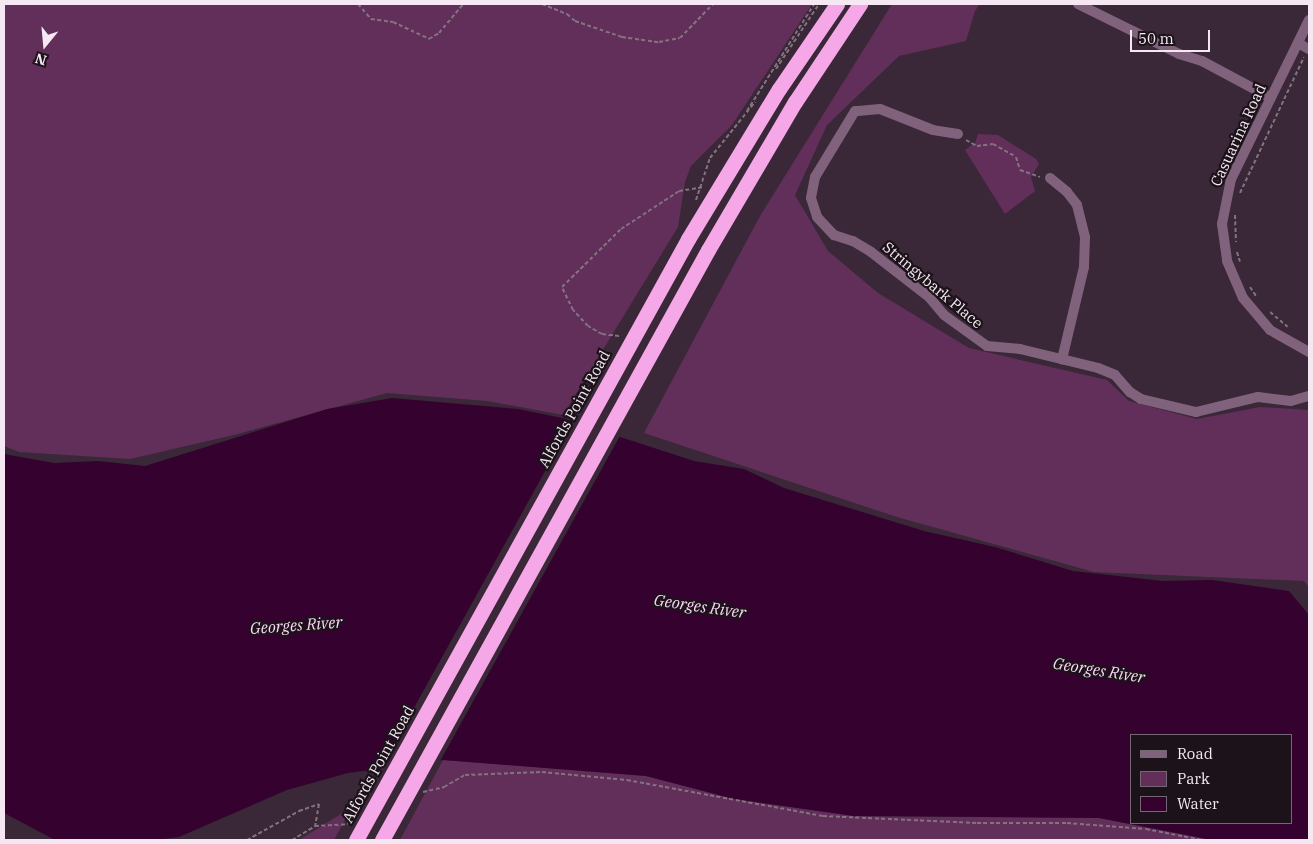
<!DOCTYPE html>
<style>
body{margin:0}
#map{position:relative;width:1313px;height:844px;overflow:hidden;background:#3a2737;font-family:"IBM Plex Serif",serif}
div>[style]{position:absolute}
[style*='--x']{left:calc(var(--x)*1px);top:calc(var(--y)*1px);width:calc(var(--w)*1px);rotate:calc(var(--a)*1deg)}
.green>*{inset:0;background:#622f5b}
.water>*{inset:0;background:#350230}
.pier>*{inset:0;background:#3a2737}
.path>*{height:2px;margin-top:-1px;transform-origin:0;background:repeating-linear-gradient(90deg,#837280 0 4px,transparent 0 6.5px)}
.street>*{height:10px;margin:-5px;padding:0 5px;transform-origin:5px;border-radius:5px;background:#81627c}
.highway>*{height:15px;margin:-7.5px;padding:0 7.5px;transform-origin:7.5px;border-radius:7.5px;background:#f5a7e8}
.highway-bridge>*{height:15px;margin:-7.5px;padding:0 7.5px;transform-origin:7.5px;border-radius:7.5px;background:#f5a7e8}
span{translate:-50% -50%;white-space:nowrap;text-align:center;line-height:1.15;-webkit-text-stroke:4.5px #1c131a;paint-order:stroke}
.street-label{font-size:15px;color:#f5e8f3}
.water-label{font-size:16px;color:#fdd5f6;font-style:italic}
.frame{position:absolute;inset:0;border:5px solid #f5e8f3;pointer-events:none}
.legend{position:absolute;left:1130px;top:734px;width:162px;height:90px;box-sizing:border-box;background:#1c131a;border:1px solid #736871;margin:0;padding:6px 9px;list-style:none;font-size:15px;color:#f5e8f3}
.legend li{display:flex;align-items:center;gap:10px;height:25px}
.legend b{width:25px;border:1px solid #736871}
.north{position:absolute;left:20px;top:20px;width:50px;height:50px;-webkit-text-stroke:4px #1c131a;paint-order:stroke;rotate:197deg;font-size:14px;font-weight:700;line-height:20px;text-align:center;color:#f5e8f3}
.north::after{content:'';display:block;margin:auto;width:18px;height:22px;background:#f5e8f3;clip-path:polygon(50% 0,100% 100%,50% 72%,0 100%)}
.scale{position:absolute;left:1130px;top:30px;width:80px;height:22px;box-sizing:border-box;border:2px solid #f5e8f3;border-top:0;padding-left:6px;font-size:15px;line-height:18px;white-space:nowrap;color:#f5e8f3;-webkit-text-stroke:4px #1c131a;paint-order:stroke}
</style>
<div id="map">
<div class="green">
<div style="clip-path:polygon(4px 4px,812px 4px,732px 125px,691px 166px,685px 182px,678px 227px,563px 415px,487px 401px,387px 393px,238px 434px,130px 459px,19px 452px,4px 446px)"></div>
<div style="clip-path:polygon(892px 4px,980px 4px,975px 11px,966px 41px,899px 56px,827px 125px,795px 195px,828px 251px,878px 293px,969px 348px,1107px 380px,1129px 401px,1197px 419px,1260px 407px,1309px 410px,1309px 588px,1304px 581px,1094px 572px,897px 517px,644px 433px,760px 216px)"></div>
<div style="clip-path:polygon(978px 134px,998px 135px,1036px 159px,1039px 164px,1031px 177px,1035px 191px,1005px 214px,965px 150px,975px 143px)"></div>
<div style="clip-path:polygon(443px 760px,646px 776px,734px 799px,854px 816px,1099px 818px,1212px 840px,400px 840px)"></div>
<div style="clip-path:polygon(352px 807px,334px 840px,299px 840px)"></div>
</div>
<div class="water">
<div style="clip-path:polygon(evenodd,392px 398px,518px 409px,562px 418px,694px 461px,744px 469px,784px 488px,924px 531px,995px 547px,1073px 571px,1163px 581px,1212px 580px,1289px 591px,1309px 615px,1309px 840px,1212px 840px,1099px 818px,854px 816px,734px 799px,646px 776px,443px 760px,348px 773px,287px 790px,179px 837px,155px 840px,55px 840px,4px 813px,4px 454px,54px 463px,98px 461px,145px 466px,327px 409px,392px 398px,1132px 735px,1292px 735px,1292px 823px,1132px 823px,1132px 735px)"></div>
</div>
<div class="pier">
<div style="clip-path:polygon(574px 419px,621px 434px,439px 763px,379px 771px)"></div>
</div>
<div class="path">
<div style="--x:358;--y:4;--w:20;--a:49"></div>
<div style="--x:371;--y:19;--w:22;--a:8"></div>
<div style="--x:393;--y:22;--w:40;--a:25"></div>
<div style="--x:429;--y:39;--w:12;--a:-31"></div>
<div style="--x:439;--y:33;--w:38;--a:-50"></div>
<div style="--x:542;--y:4;--w:27;--a:22"></div>
<div style="--x:567;--y:14;--w:11;--a:41"></div>
<div style="--x:575;--y:21;--w:50;--a:18.8"></div>
<div style="--x:622;--y:37;--w:37;--a:8"></div>
<div style="--x:659;--y:42;--w:21;--a:-11"></div>
<div style="--x:680;--y:38;--w:47;--a:-45.9"></div>
<div style="--x:776;--y:69;--w:78;--a:-56.5"></div>
<div style="--x:747;--y:111;--w:126;--a:-57.9"></div>
<div style="--x:966;--y:140;--w:13;--a:29"></div>
<div style="--x:977;--y:146;--w:16;--a:-7"></div>
<div style="--x:993;--y:144;--w:26;--a:29"></div>
<div style="--x:1016;--y:157;--w:14;--a:73"></div>
<div style="--x:1020;--y:170;--w:21;--a:19"></div>
<div style="--x:1240;--y:193;--w:150;--a:-64.8"></div>
<div style="--x:696;--y:200;--w:44;--a:-71.6"></div>
<div style="--x:710;--y:158;--w:72;--a:-51.2"></div>
<div style="--x:1235;--y:215;--w:27;--a:88"></div>
<div style="--x:1237;--y:252;--w:10;--a:73"></div>
<div style="--x:1250;--y:287;--w:11;--a:56"></div>
<div style="--x:1270;--y:312;--w:23;--a:40"></div>
<div style="--x:619;--y:336;--w:17;--a:-173"></div>
<div style="--x:602;--y:334;--w:16;--a:-150"></div>
<div style="--x:588;--y:326;--w:22;--a:-133"></div>
<div style="--x:573;--y:310;--w:25;--a:-116"></div>
<div style="--x:562;--y:287;--w:83;--a:-44.5"></div>
<div style="--x:621;--y:229;--w:69;--a:-33.2"></div>
<div style="--x:679;--y:191;--w:26;--a:-9"></div>
<div style="--x:423;--y:792;--w:22;--a:-13"></div>
<div style="--x:444;--y:787;--w:24;--a:-30"></div>
<div style="--x:465;--y:775;--w:77;--a:-2.2"></div>
<div style="--x:542;--y:772;--w:85;--a:5.4"></div>
<div style="--x:627;--y:780;--w:199;--a:10.4"></div>
<div style="--x:823;--y:816;--w:154;--a:2.6"></div>
<div style="--x:977;--y:823;--w:90;--a:0"></div>
<div style="--x:1067;--y:823;--w:79;--a:4.3"></div>
<div style="--x:1146;--y:829;--w:57;--a:11.1"></div>
<div style="--x:247;--y:840;--w:60;--a:-29.1"></div>
<div style="--x:299;--y:811;--w:21;--a:-19"></div>
<div style="--x:319;--y:804;--w:22;--a:100"></div>
<div style="--x:292;--y:840;--w:27;--a:-31"></div>
<div style="--x:315;--y:826;--w:33;--a:-3"></div>
<div style="--x:348;--y:824;--w:21;--a:-62"></div>
<div style="--x:358;--y:805;--w:4;--a:0"></div>
</div>
<div class="street">
<div style="--x:1078;--y:4;--w:113;--a:26.3"></div>
<div style="--x:1179;--y:54;--w:24;--a:17"></div>
<div style="--x:1202;--y:61;--w:78;--a:28.2"></div>
<div style="--x:1309;--y:20;--w:177;--a:116.1"></div>
<div style="--x:1231;--y:179;--w:46;--a:101.3"></div>
<div style="--x:1222;--y:224;--w:37;--a:82"></div>
<div style="--x:1227;--y:261;--w:40;--a:66.6"></div>
<div style="--x:1243;--y:298;--w:42;--a:49.8"></div>
<div style="--x:1270;--y:330;--w:45;--a:29.4"></div>
<div style="--x:1298;--y:43;--w:13;--a:29"></div>
<div style="--x:958;--y:134;--w:25;--a:-171"></div>
<div style="--x:933;--y:130;--w:57;--a:-158.4"></div>
<div style="--x:880;--y:109;--w:25;--a:175"></div>
<div style="--x:855;--y:111;--w:77;--a:121.2"></div>
<div style="--x:815;--y:177;--w:21;--a:101"></div>
<div style="--x:811;--y:198;--w:20;--a:72"></div>
<div style="--x:817;--y:217;--w:25;--a:47"></div>
<div style="--x:834;--y:235;--w:20;--a:18"></div>
<div style="--x:853;--y:241;--w:21;--a:31"></div>
<div style="--x:871;--y:252;--w:73;--a:37.8"></div>
<div style="--x:929;--y:297;--w:23;--a:50"></div>
<div style="--x:944;--y:315;--w:53;--a:35.8"></div>
<div style="--x:987;--y:346;--w:33;--a:5"></div>
<div style="--x:1020;--y:349;--w:80;--a:13.7"></div>
<div style="--x:1098;--y:368;--w:18;--a:22"></div>
<div style="--x:1115;--y:375;--w:23;--a:49"></div>
<div style="--x:1130;--y:392;--w:13;--a:32"></div>
<div style="--x:1141;--y:399;--w:57;--a:13.3"></div>
<div style="--x:1196;--y:412;--w:64;--a:-13.6"></div>
<div style="--x:1258;--y:397;--w:33;--a:7"></div>
<div style="--x:1291;--y:401;--w:19;--a:-16"></div>
<div style="--x:1050;--y:178;--w:22;--a:39"></div>
<div style="--x:1067;--y:192;--w:16;--a:52"></div>
<div style="--x:1077;--y:205;--w:33;--a:76"></div>
<div style="--x:1085;--y:237;--w:30;--a:92"></div>
<div style="--x:1084;--y:267;--w:95;--a:103.4"></div>
</div>
<div class="highway">
<div style="--x:688;--y:239;--w:175;--a:-58.8"></div>
<div style="--x:779;--y:89;--w:103;--a:-55.7"></div>
<div style="--x:708;--y:250;--w:172;--a:-59.6"></div>
<div style="--x:795;--y:102;--w:118;--a:-56.4"></div>
</div>
<div class="highway-bridge">
<div style="--x:356;--y:840;--w:687;--a:-61.08"></div>
<div style="--x:382;--y:840;--w:674;--a:-61.08"></div>
</div>
<div class="street-label">
<span style="left:1238px;top:135px;rotate:-65deg">Casuarina Road</span>
<span style="left:933px;top:285px;rotate:40deg">Stringybark Place</span>
<span style="left:574px;top:409px;rotate:-61deg">Alfords Point Road</span>
<span style="left:378px;top:764px;rotate:-61deg">Alfords Point Road</span>
</div>
<div class="water-label">
<span style="left:700px;top:606px;rotate:8deg">Georges River</span>
<span style="left:296px;top:625px;rotate:-4deg">Georges River</span>
<span style="left:1099px;top:670px;rotate:9deg">Georges River</span>
</div>
<div class="frame"></div>
<ul class="legend">
<li><b style="height:6px;background:#81627c"></b>Road</li>
<li><b style="height:14px;background:#622f5b"></b>Park</li>
<li><b style="height:14px;background:#350230"></b>Water</li>
</ul>
<div class="north">N</div>
<div class="scale">50 m</div>
</div>
